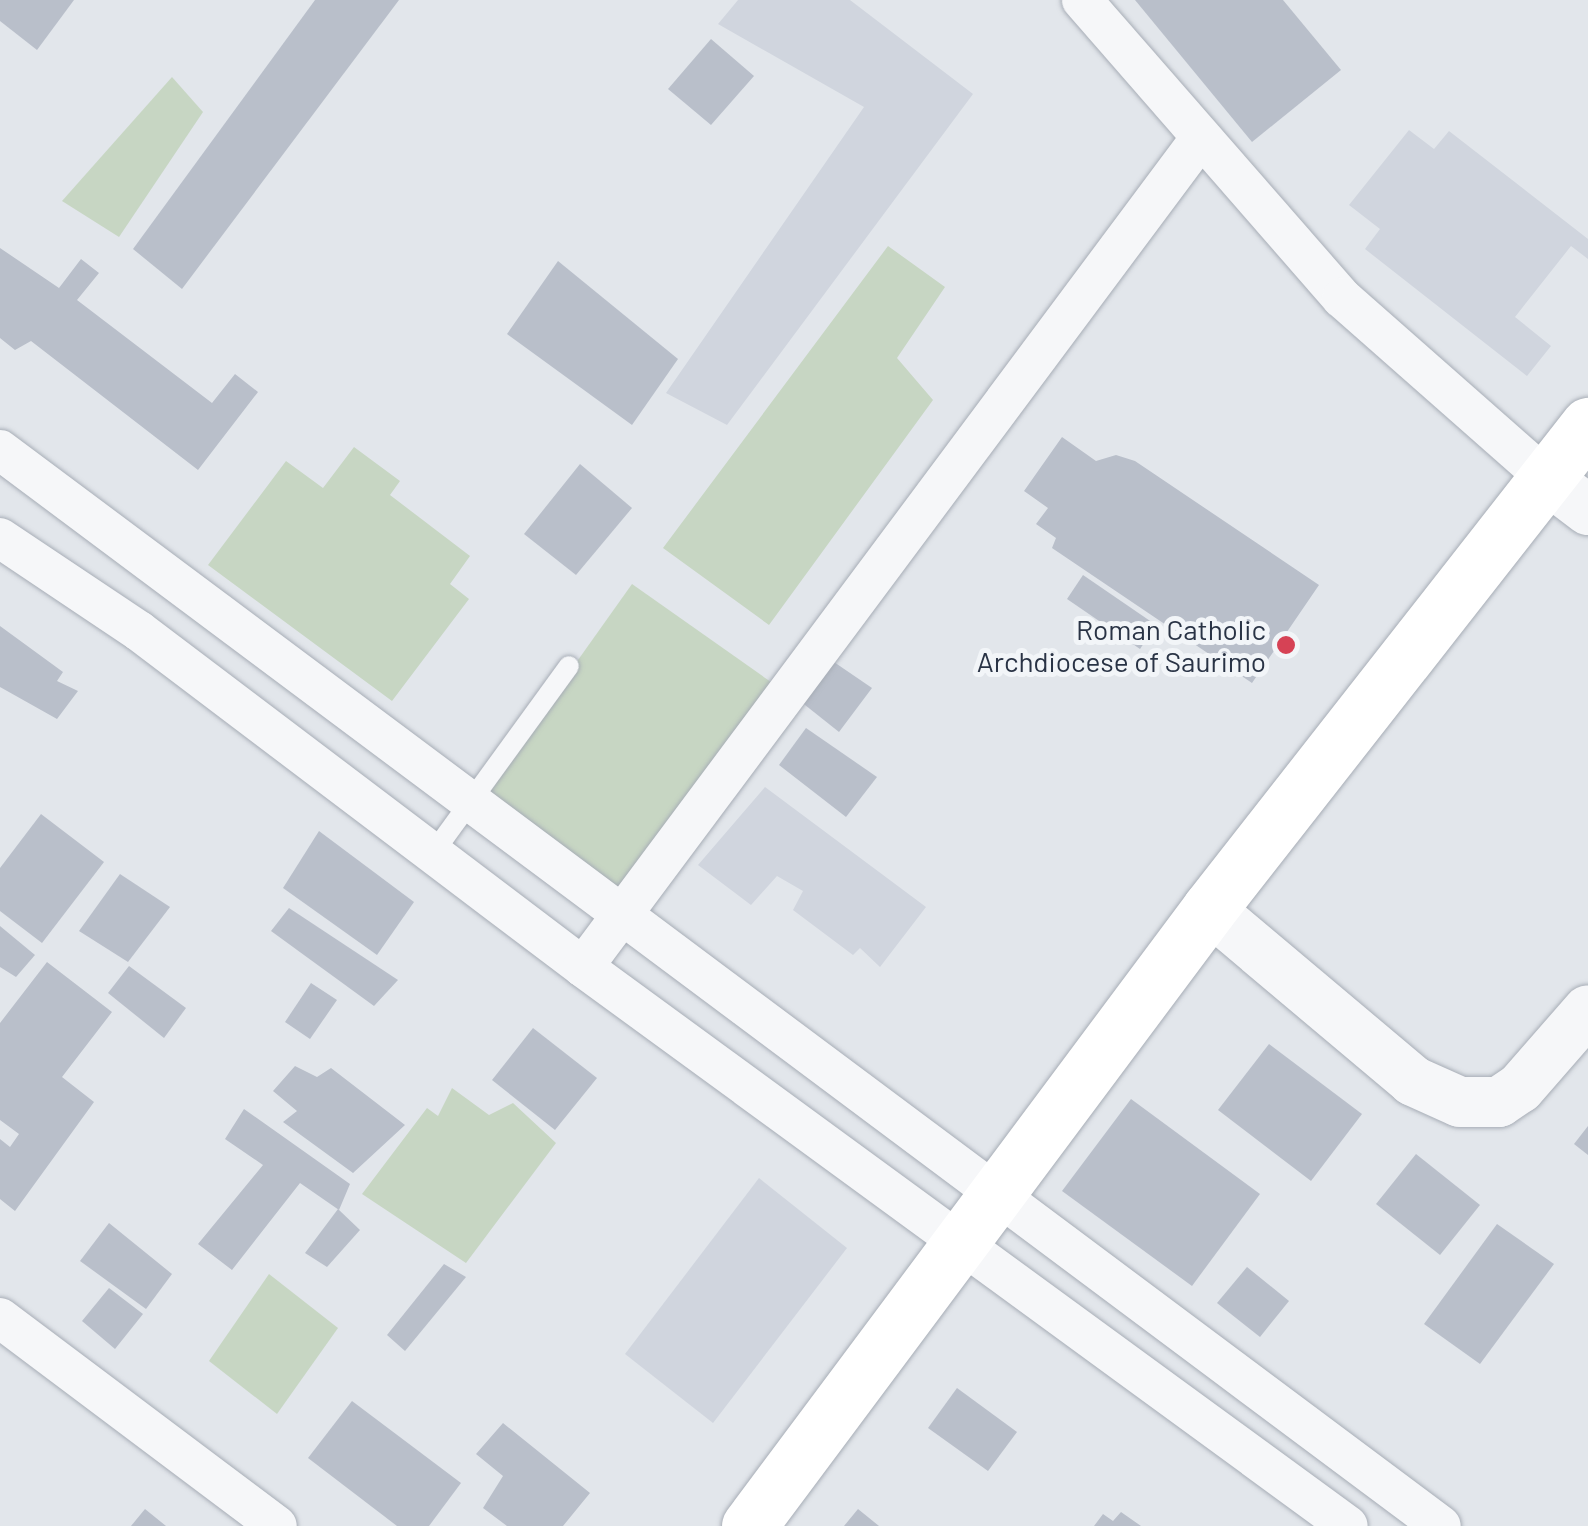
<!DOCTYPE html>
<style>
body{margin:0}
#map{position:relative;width:1588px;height:1526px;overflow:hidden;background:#e2e6eb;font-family:Barlow,sans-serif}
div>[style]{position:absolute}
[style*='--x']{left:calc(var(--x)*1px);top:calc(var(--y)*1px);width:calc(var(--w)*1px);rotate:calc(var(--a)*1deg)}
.built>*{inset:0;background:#d0d5de}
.green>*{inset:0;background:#c7d6c3}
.building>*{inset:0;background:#b9bfca}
.roads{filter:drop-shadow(0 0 2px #a7adb6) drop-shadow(0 0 2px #a7adb6)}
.service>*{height:20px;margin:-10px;padding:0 10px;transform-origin:10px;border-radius:10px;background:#f6f7f9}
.minor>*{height:40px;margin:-20px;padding:0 20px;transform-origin:20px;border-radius:20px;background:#f6f7f9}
.tertiary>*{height:50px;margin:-25px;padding:0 25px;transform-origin:25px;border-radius:25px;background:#f6f7f9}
.secondary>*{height:55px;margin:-27.5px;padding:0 27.5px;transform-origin:27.5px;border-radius:27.5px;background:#fff}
.dots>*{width:28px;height:28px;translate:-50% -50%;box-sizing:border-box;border:5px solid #f2f5f8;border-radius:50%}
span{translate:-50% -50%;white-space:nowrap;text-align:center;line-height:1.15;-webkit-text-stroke:10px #f2f5f8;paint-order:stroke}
.poi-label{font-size:28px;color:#293345}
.right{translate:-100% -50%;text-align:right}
</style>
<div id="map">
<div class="built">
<div style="clip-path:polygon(738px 0,850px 0,973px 94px,727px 425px,666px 393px,864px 107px,718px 24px)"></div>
<div style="clip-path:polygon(1409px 130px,1434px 149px,1449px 131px,1588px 239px,1588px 259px,1571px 246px,1515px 317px,1551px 346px,1527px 376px,1365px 249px,1380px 229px,1349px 205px)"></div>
<div style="clip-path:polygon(765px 787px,926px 907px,880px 967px,860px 948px,853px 955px,793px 910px,803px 891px,777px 876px,751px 905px,698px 865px)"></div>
<div style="clip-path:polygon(759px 1178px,847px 1248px,713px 1423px,625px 1354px)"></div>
</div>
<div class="green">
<div style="clip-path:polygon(172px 77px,203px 112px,119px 237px,62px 201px)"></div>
<div style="clip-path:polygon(888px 246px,945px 287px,897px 358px,933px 400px,769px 625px,663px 548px)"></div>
<div style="clip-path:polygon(354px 447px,400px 481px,390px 495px,470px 556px,450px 584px,469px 599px,392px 701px,208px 565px,286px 461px,323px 488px)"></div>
<div style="clip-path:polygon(632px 584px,778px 687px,620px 907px,475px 805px)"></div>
<div style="clip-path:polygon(452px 1088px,489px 1115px,513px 1103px,556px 1143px,466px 1263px,362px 1194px,427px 1108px,438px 1116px)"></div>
<div style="clip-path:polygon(269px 1274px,338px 1328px,277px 1414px,209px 1361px)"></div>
</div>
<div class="building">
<div style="clip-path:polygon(0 0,74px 0,37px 50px,0 21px)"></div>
<div style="clip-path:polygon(315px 0,399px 0,182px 289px,133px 249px)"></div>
<div style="clip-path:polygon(1135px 0,1283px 0,1341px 70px,1252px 142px)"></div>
<div style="clip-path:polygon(711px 39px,754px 76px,711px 125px,668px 89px)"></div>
<div style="clip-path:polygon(0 248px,59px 288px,81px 259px,99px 273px,77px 300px,212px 403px,235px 374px,258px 392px,198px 470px,31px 341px,15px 350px,0 338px)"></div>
<div style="clip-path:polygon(558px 261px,678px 359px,632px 425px,507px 334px)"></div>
<div style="clip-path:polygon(1062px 437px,1096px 461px,1116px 455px,1135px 461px,1319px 585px,1252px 683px,1052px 548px,1056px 538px,1036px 524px,1048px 508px,1024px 491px)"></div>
<div style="clip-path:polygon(580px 464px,632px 508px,576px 575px,524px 534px)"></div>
<div style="clip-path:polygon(1083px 575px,1156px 625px,1140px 649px,1067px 599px)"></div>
<div style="clip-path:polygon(0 626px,63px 672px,57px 681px,78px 691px,57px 719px,0 687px)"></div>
<div style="clip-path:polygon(831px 660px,872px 688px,839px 732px,800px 701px)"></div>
<div style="clip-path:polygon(806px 728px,877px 777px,846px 817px,779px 765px)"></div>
<div style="clip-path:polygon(41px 814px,104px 862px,42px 943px,0 911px,0 868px)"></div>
<div style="clip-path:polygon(319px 831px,414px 902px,377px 955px,283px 888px)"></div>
<div style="clip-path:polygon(120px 874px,170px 907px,128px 962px,79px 931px)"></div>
<div style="clip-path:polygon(289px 908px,398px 980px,374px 1006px,271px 931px)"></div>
<div style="clip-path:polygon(0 926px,35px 955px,16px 977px,0 967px)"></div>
<div style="clip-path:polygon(47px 962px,112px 1012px,62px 1077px,94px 1102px,15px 1211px,0 1199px,0 1139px,10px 1147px,19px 1134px,0 1120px,0 1023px)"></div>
<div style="clip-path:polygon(129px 966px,186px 1008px,164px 1038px,108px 993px)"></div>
<div style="clip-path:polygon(311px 983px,337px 1000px,310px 1039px,285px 1022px)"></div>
<div style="clip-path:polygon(533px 1028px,597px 1078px,555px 1130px,492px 1080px)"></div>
<div style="clip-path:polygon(1269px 1044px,1362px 1114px,1311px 1181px,1218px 1110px)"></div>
<div style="clip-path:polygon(295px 1066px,317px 1077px,331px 1068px,405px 1125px,353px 1173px,283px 1122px,297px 1111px,273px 1091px)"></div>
<div style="clip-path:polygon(1131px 1099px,1260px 1194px,1192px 1286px,1062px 1191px)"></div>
<div style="clip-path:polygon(244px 1109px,350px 1184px,339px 1210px,300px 1183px,232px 1270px,198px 1244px,263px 1165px,225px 1139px)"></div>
<div style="clip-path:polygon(1588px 1126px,1588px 1155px,1574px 1144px)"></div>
<div style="clip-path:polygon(1416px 1154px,1480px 1205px,1440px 1255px,1376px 1204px)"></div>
<div style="clip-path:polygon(338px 1209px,360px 1230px,327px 1267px,305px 1253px)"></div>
<div style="clip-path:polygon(109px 1223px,172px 1274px,146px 1309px,80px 1261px)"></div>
<div style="clip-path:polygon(1497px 1224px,1554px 1264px,1480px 1364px,1424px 1324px)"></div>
<div style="clip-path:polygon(444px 1264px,466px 1277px,405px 1351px,387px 1335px)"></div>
<div style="clip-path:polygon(1247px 1267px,1289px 1301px,1260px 1337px,1217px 1303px)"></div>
<div style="clip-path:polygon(109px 1288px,143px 1314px,115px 1349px,82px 1321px)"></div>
<div style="clip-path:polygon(957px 1388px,1017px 1432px,988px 1471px,928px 1428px)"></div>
<div style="clip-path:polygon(352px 1401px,461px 1483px,429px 1526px,397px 1526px,308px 1458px)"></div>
<div style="clip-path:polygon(503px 1423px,590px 1493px,563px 1526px,507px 1526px,483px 1508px,503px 1476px,476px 1454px)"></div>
<div style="clip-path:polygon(145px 1509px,166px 1526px,131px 1526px)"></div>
<div style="clip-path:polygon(858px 1509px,879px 1526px,844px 1526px)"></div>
<div style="clip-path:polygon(1121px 1512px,1141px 1526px,1094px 1526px,1103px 1514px,1113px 1521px)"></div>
</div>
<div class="roads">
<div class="service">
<div style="--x:436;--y:849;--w:226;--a:-54"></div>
</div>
<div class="minor">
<div style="--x:1082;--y:0;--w:395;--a:48.9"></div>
<div style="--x:1342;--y:298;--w:272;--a:41.4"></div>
<div style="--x:0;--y:450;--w:1798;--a:36.75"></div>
<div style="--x:0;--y:538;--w:167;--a:33.8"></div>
<div style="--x:139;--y:631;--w:557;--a:37.12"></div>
<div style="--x:583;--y:967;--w:947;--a:36.16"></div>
<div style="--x:583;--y:967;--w:1033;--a:-53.31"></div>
<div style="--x:0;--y:1318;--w:346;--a:36.9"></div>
</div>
<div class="tertiary">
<div style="--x:1546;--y:478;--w:53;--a:37.3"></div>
<div style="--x:1209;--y:909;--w:267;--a:40.1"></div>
<div style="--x:1413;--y:1081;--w:51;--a:24.1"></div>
<div style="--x:1460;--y:1102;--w:39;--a:0"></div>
<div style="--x:1499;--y:1102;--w:25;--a:-34"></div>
<div style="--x:1520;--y:1088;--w:103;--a:-48.9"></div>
</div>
<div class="secondary">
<div style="--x:749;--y:1526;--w:770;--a:-53.29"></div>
<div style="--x:1209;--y:909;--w:615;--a:-51.94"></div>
</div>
</div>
<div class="dots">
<div style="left:1286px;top:645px;background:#d64255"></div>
</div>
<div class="poi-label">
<span class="right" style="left:1266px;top:645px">Roman Catholic<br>Archdiocese of Saurimo</span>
</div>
</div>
